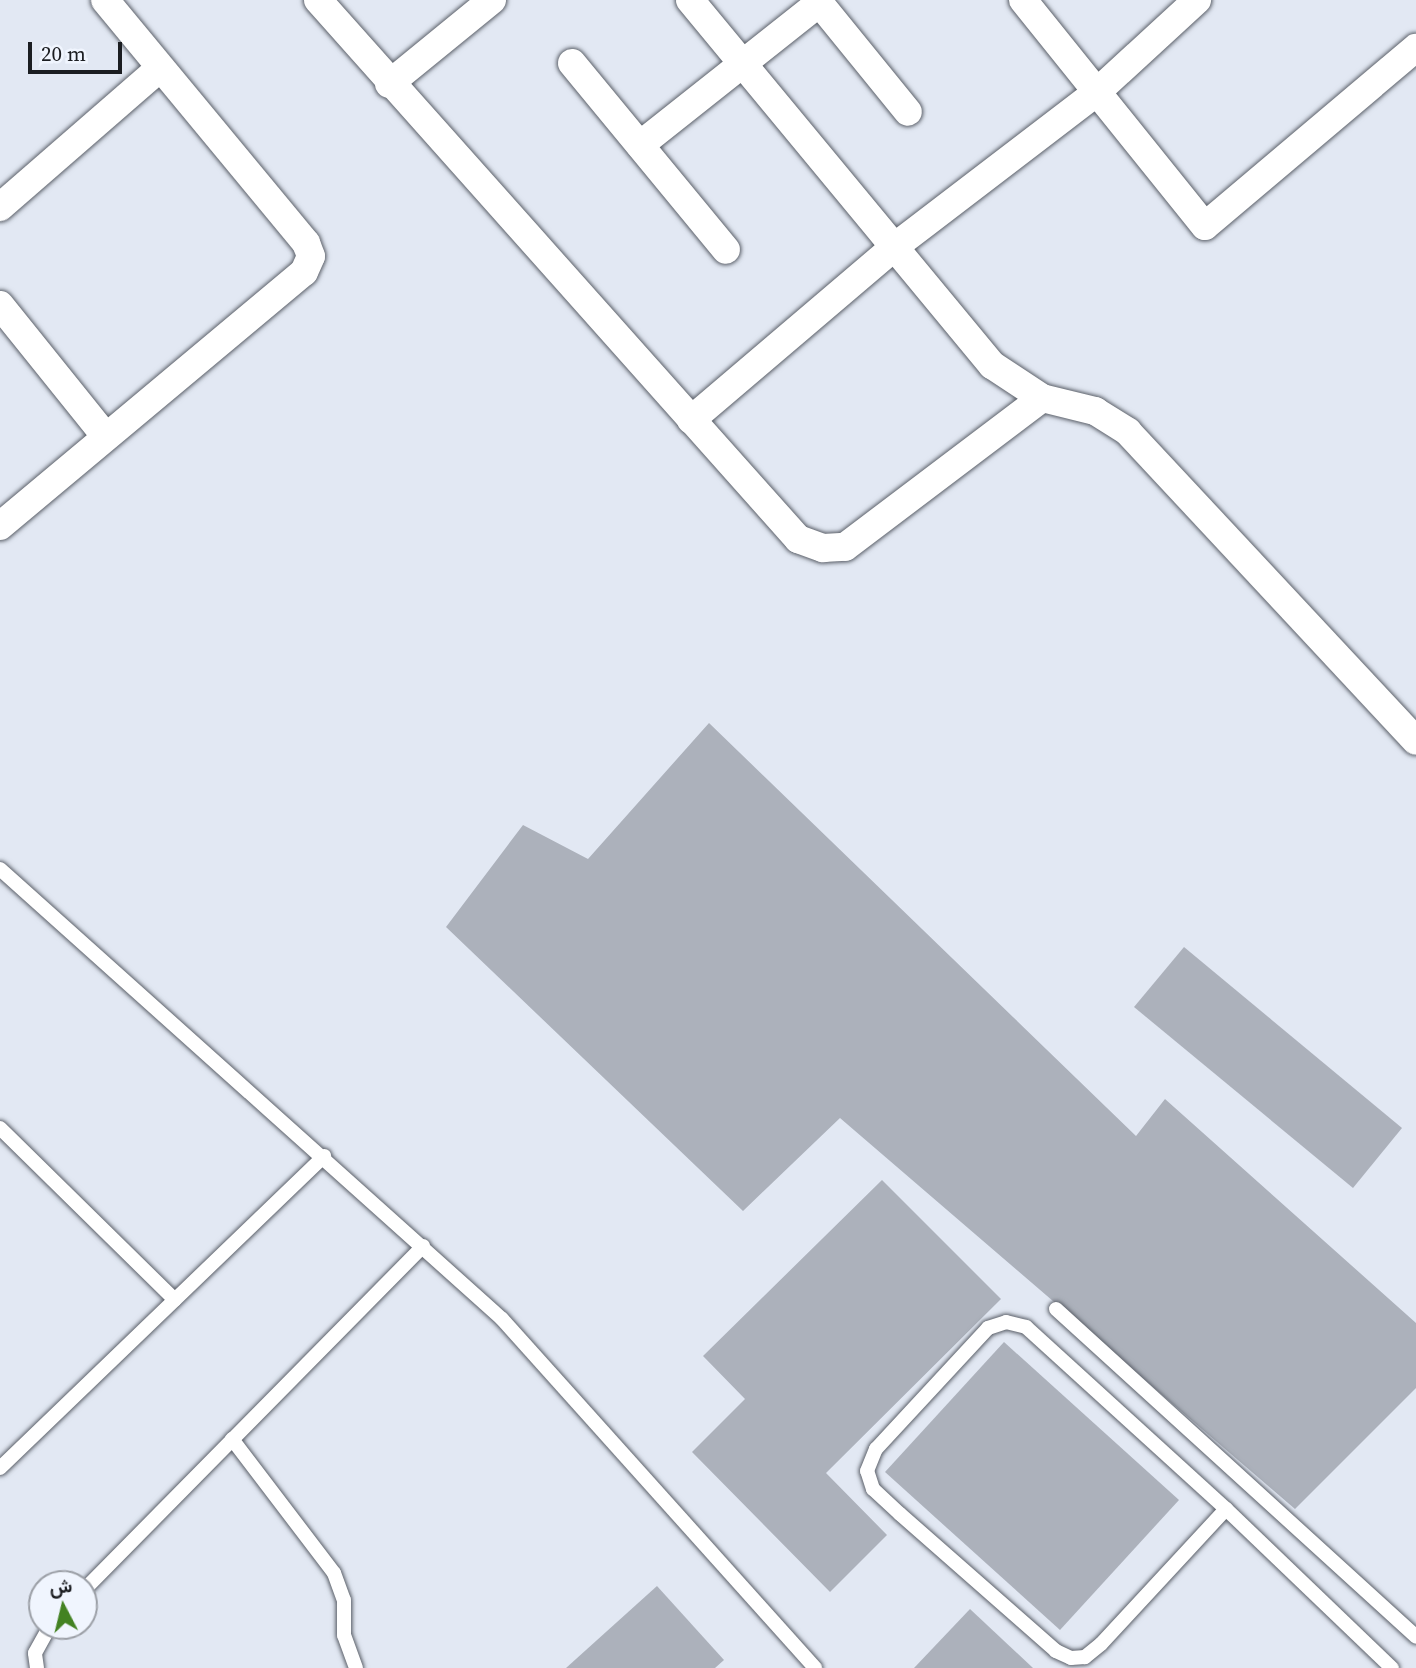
<!DOCTYPE html>
<meta charset="utf-8">
<style>
body{margin:0}
#map{position:relative;width:1416px;height:1668px;overflow:hidden;background:#e2e8f3;font-family:"Source Serif 4",Vazirmatn,serif}
div>[style]{position:absolute}
[style*='--x']{left:calc(var(--x)*1px);top:calc(var(--y)*1px);width:calc(var(--w)*1px);rotate:calc(var(--a)*1deg)}
.building>*{inset:0;background:#acb1bb}
.roads{filter:drop-shadow(0 0 2px #5b6069) drop-shadow(0 0 2px #5b6069)}
.lane>*{height:14px;margin:-7px;padding:0 7px;transform-origin:7px;border-radius:7px;background:#fff}
.street>*{height:28px;margin:-14px;padding:0 14px;transform-origin:14px;border-radius:14px;background:#fff}
span{translate:-50% -50%;white-space:nowrap;text-align:center;line-height:1.15;-webkit-text-stroke:5px #f0f5fe;paint-order:stroke}
.north{position:absolute;left:28px;top:1570px;width:70px;height:70px;box-sizing:border-box;background:#f0f5fe;border:2px solid #9b9fa6;border-radius:50%;rotate:353deg;font-size:19px;font-weight:700;line-height:28px;text-align:center;color:#1b1d21}
.north::after{content:'';display:block;margin:auto;width:24px;height:32px;background:#438222;clip-path:polygon(50% 0,100% 100%,50% 72%,0 100%)}
.scale{position:absolute;left:28px;top:42px;width:94px;height:32px;box-sizing:border-box;border:4px solid #1b1d21;border-top:0;padding-left:9px;font-size:21px;line-height:24px;white-space:nowrap;color:#1b1d21;-webkit-text-stroke:5px #f0f5fe;paint-order:stroke}
</style>
<div id="map">
<div class="building">
<div style="clip-path:polygon(709px 723px,1136px 1136px,1165px 1099px,1416px 1323px,1416px 1388px,1295px 1509px,840px 1118px,743px 1211px,446px 927px,523px 825px,588px 859px)"></div>
<div style="clip-path:polygon(1184px 947px,1402px 1128px,1353px 1188px,1134px 1007px)"></div>
<div style="clip-path:polygon(882px 1180px,1001px 1299px,826px 1473px,887px 1535px,830px 1592px,692px 1452px,745px 1399px,703px 1356px)"></div>
<div style="clip-path:polygon(1004px 1342px,1179px 1500px,1060px 1630px,885px 1472px)"></div>
<div style="clip-path:polygon(657px 1586px,724px 1660px,715px 1668px,566px 1668px)"></div>
<div style="clip-path:polygon(970px 1609px,1033px 1668px,914px 1668px)"></div>
</div>
<div class="roads">
<div class="lane">
<div style="--x:0;--y:869;--w:674;--a:41.87"></div>
<div style="--x:502;--y:1319;--w:469;--a:48.1"></div>
<div style="--x:0;--y:1128;--w:245;--a:44.5"></div>
<div style="--x:1056;--y:1309;--w:487;--a:42.3"></div>
<div style="--x:232;--y:1439;--w:168;--a:52.7"></div>
<div style="--x:334;--y:1573;--w:29;--a:70"></div>
<div style="--x:344;--y:1600;--w:35;--a:90"></div>
<div style="--x:344;--y:1635;--w:35;--a:70"></div>
<div style="--x:0;--y:1468;--w:450;--a:-43.9"></div>
<div style="--x:1226;--y:1509;--w:184;--a:132.8"></div>
<div style="--x:1101;--y:1644;--w:21;--a:141"></div>
<div style="--x:1085;--y:1657;--w:14;--a:176"></div>
<div style="--x:1071;--y:1658;--w:17;--a:-155"></div>
<div style="--x:1056;--y:1651;--w:208;--a:-138.7"></div>
<div style="--x:900;--y:1514;--w:37;--a:-137"></div>
<div style="--x:873;--y:1489;--w:19;--a:-108"></div>
<div style="--x:867;--y:1471;--w:24;--a:-68"></div>
<div style="--x:876;--y:1449;--w:165;--a:-47.2"></div>
<div style="--x:988;--y:1328;--w:19;--a:-18"></div>
<div style="--x:1006;--y:1322;--w:21;--a:14"></div>
<div style="--x:1026;--y:1327;--w:270;--a:42.3"></div>
<div style="--x:1226;--y:1509;--w:230;--a:43.8"></div>
<div style="--x:84;--y:1590;--w:483;--a:-45.4"></div>
<div style="--x:37;--y:1668;--w:15;--a:-98"></div>
<div style="--x:35;--y:1653;--w:31;--a:-61"></div>
</div>
<div class="street">
<div style="--x:318;--y:0;--w:722;--a:48.31"></div>
<div style="--x:798;--y:539;--w:27;--a:20"></div>
<div style="--x:823;--y:548;--w:22;--a:-3"></div>
<div style="--x:845;--y:547;--w:247;--a:-37.1"></div>
<div style="--x:690;--y:0;--w:474;--a:50.4"></div>
<div style="--x:992;--y:365;--w:60;--a:33.4"></div>
<div style="--x:1042;--y:398;--w:55;--a:13.8"></div>
<div style="--x:1095;--y:411;--w:39;--a:32"></div>
<div style="--x:1128;--y:432;--w:422;--a:47"></div>
<div style="--x:817;--y:0;--w:144;--a:50.9"></div>
<div style="--x:1023;--y:0;--w:290;--a:51.2"></div>
<div style="--x:1205;--y:226;--w:276;--a:-40.2"></div>
<div style="--x:572;--y:63;--w:242;--a:50.5"></div>
<div style="--x:389;--y:84;--w:133;--a:-39.2"></div>
<div style="--x:640;--y:145;--w:228;--a:-38.4"></div>
<div style="--x:0;--y:207;--w:212;--a:-41"></div>
<div style="--x:0;--y:305;--w:169;--a:51.2"></div>
<div style="--x:691;--y:420;--w:265;--a:-40.4"></div>
<div style="--x:893;--y:248;--w:257;--a:-37.4"></div>
<div style="--x:1097;--y:92;--w:136;--a:-42.6"></div>
<div style="--x:0;--y:526;--w:396;--a:-39.9"></div>
<div style="--x:304;--y:272;--w:17;--a:-66"></div>
<div style="--x:311;--y:256;--w:14;--a:-111"></div>
<div style="--x:306;--y:243;--w:315;--a:-129.6"></div>
</div>
</div>
<div class="north">ش</div>
<div class="scale">20 m</div>
</div>
